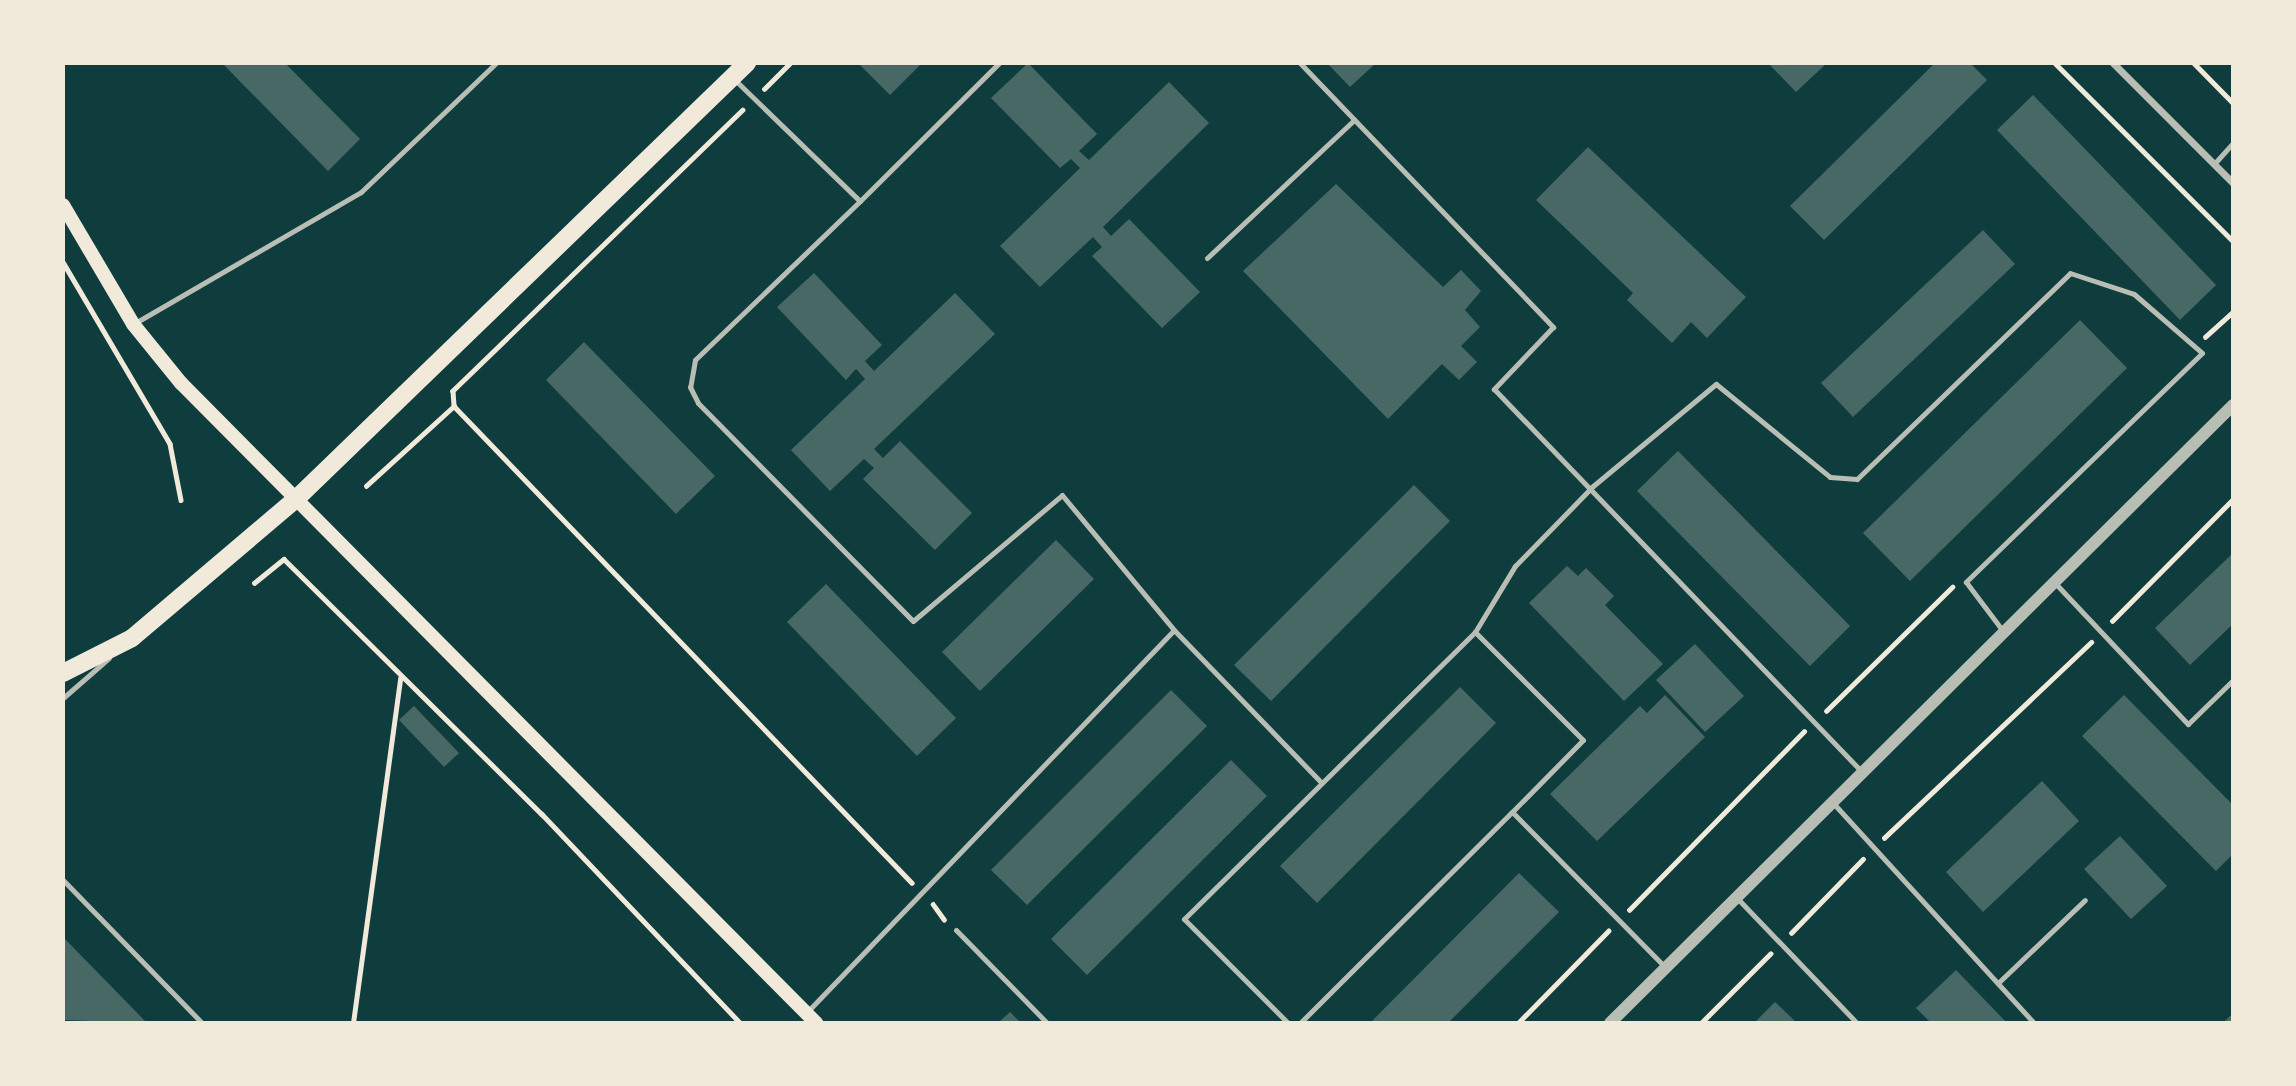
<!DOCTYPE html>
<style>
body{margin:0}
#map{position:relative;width:2296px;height:1086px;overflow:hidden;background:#0f3d3e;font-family:"PT Sans",sans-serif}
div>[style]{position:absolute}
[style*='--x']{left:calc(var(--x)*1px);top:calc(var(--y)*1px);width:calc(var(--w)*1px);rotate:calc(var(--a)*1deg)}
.building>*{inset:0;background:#486865}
.path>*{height:4.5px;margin:-2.25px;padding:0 2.25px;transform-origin:2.25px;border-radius:2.25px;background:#f1e9da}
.service>*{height:5px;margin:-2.5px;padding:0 2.5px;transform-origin:2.5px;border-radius:2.5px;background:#b8beb3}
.minor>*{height:7px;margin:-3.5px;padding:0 3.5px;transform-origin:3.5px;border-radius:3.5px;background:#b8beb3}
.tertiary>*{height:12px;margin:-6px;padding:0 6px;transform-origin:6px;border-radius:6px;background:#b8beb3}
.secondary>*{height:14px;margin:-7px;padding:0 7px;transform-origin:7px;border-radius:7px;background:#f1e9da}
.primary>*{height:18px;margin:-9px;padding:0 9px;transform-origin:9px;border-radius:9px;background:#f1e9da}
span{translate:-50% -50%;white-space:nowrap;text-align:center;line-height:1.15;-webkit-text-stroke:6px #f1e9da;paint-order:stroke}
.frame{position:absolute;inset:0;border:65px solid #f1e9da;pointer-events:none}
</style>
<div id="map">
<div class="building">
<div style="clip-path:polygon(222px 63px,285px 63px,360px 139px,328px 171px)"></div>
<div style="clip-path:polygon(858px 63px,922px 63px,890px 95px)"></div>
<div style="clip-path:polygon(1028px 63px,1097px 134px,1079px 151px,1089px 160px,1169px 82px,1209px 123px,1103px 227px,1111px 236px,1129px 219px,1200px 292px,1162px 328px,1092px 256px,1102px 247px,1093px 237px,1040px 287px,1000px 246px,1080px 168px,1071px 159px,1060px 168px,991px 98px)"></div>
<div style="clip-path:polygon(1327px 63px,1376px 63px,1350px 87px)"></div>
<div style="clip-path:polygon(1768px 63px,1827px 63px,1796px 92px)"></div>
<div style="clip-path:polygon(1935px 63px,1970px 63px,1987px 80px,1824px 240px,1790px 206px)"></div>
<div style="clip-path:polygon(2033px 95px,2216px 285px,2180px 320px,1997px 130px)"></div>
<div style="clip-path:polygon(1588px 147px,1746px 297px,1707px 338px,1691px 322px,1672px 343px,1627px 300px,1633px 293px,1536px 200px)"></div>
<div style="clip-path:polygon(1336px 184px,1443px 287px,1461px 270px,1481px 291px,1465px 310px,1480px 327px,1461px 346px,1477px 362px,1459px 380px,1442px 364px,1388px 419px,1243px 271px)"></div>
<div style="clip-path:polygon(1983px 230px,2015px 264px,1853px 417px,1821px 383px)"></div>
<div style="clip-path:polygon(814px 273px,882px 345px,865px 361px,874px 371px,955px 293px,995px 334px,874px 449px,883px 458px,900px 441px,972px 513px,935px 550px,863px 479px,874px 468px,864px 459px,830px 491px,791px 450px,865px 379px,856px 369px,846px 380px,777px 307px)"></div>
<div style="clip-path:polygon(2080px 320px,2127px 368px,1910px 581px,1863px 533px)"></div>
<div style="clip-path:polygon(584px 342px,715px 476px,676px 514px,546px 380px)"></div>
<div style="clip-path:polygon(1678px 451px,1850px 626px,1810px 666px,1637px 491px)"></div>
<div style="clip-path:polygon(1414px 485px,1450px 521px,1271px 701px,1234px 665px)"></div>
<div style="clip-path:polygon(1056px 540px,1094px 579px,980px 691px,942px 652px)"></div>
<div style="clip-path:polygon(2233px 553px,2233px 624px,2190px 665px,2155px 628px)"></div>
<div style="clip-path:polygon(1567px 566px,1578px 576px,1586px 568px,1614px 596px,1605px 605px,1663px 664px,1624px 701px,1529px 603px)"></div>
<div style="clip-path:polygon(826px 584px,956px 718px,917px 756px,787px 622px)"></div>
<div style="clip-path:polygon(1695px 644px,1744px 696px,1705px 732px,1656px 680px)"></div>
<div style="clip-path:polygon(1460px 687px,1496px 723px,1317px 903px,1280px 866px)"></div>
<div style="clip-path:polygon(1171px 690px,1207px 726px,1027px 905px,991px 870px)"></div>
<div style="clip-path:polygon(1665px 695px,1705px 737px,1597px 841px,1550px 794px,1640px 706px,1647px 713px)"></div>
<div style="clip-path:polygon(2124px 695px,2233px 805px,2233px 854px,2216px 871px,2082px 736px)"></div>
<div style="clip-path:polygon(414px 706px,459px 753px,444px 767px,399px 720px)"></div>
<div style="clip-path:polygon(1231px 760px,1267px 796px,1087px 975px,1051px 939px)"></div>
<div style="clip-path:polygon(2042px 781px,2079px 821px,1983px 912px,1946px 872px)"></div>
<div style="clip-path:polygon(2120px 836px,2167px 886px,2131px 919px,2084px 869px)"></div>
<div style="clip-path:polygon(1519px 873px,1559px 912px,1448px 1023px,1370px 1023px)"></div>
<div style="clip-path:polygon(63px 937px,147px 1023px,63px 1020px)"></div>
<div style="clip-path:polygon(1956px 970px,2007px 1023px,1931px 1023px,1916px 1008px)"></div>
<div style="clip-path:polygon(1775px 1002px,1797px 1023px,1754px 1023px)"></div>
<div style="clip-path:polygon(1010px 1012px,1021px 1023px,998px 1023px)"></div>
<div style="clip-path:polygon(2233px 1013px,2233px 1023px,2223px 1023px)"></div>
</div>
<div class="path">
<div style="--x:2055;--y:63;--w:252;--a:45"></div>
<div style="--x:2194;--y:63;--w:56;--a:45.7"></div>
<div style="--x:764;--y:89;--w:37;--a:-45"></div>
<div style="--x:743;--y:110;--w:404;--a:135.9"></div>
<div style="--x:453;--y:391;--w:15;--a:86"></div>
<div style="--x:454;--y:406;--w:661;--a:46.16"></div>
<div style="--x:63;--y:262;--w:211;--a:59.5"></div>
<div style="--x:170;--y:444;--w:57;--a:78.9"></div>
<div style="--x:2205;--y:337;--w:38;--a:-42"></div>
<div style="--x:366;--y:486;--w:119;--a:-42.3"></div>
<div style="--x:254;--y:583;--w:38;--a:-39"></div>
<div style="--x:284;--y:559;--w:363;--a:44.7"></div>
<div style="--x:542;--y:814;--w:288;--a:46.5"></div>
<div style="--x:2112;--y:621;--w:172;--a:-45.2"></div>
<div style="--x:1826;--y:711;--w:177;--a:-44.5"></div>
<div style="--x:1884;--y:838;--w:285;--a:-43.4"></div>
<div style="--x:933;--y:904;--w:19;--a:54"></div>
<div style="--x:1629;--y:910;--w:250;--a:-45.6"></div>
<div style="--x:1791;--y:933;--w:103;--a:-45.8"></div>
<div style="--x:353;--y:1023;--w:348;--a:-82.2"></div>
<div style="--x:1518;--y:1023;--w:129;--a:-45.6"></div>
<div style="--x:1701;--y:1023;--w:98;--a:-45"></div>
</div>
<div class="service">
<div style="--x:1300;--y:63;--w:366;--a:46.2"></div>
<div style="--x:1553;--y:327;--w:86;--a:133.6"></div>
<div style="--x:1494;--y:389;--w:533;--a:46.14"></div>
<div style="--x:735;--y:80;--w:174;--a:44.1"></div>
<div style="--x:860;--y:201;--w:229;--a:136.1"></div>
<div style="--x:695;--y:360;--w:27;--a:100"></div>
<div style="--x:690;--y:387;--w:18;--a:63"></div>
<div style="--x:698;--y:403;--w:306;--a:45.4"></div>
<div style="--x:913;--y:621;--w:195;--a:-40.2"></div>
<div style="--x:1062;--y:495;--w:175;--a:50.3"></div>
<div style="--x:2214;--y:164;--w:28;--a:-48"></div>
<div style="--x:860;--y:201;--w:196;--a:-44.8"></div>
<div style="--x:1207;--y:258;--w:202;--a:-43.2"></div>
<div style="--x:135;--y:323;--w:261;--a:-30.1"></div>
<div style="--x:361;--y:192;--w:187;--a:-43.7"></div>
<div style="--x:2055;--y:583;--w:194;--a:46.7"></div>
<div style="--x:2188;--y:724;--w:63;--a:-44.4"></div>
<div style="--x:63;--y:698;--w:61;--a:-41"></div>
<div style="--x:1834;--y:804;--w:297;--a:47.6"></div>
<div style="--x:63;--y:880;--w:199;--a:45.8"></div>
<div style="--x:1737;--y:898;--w:173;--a:46.2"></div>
<div style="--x:956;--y:930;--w:130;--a:45.6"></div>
<div style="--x:1666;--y:968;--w:219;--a:-134.6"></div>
<div style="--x:1512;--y:812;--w:101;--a:-45.4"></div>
<div style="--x:1583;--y:740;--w:153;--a:-135"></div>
<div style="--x:1475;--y:632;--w:77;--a:-58.8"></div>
<div style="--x:1515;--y:566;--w:112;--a:-45.7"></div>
<div style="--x:1593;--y:486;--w:160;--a:-39.7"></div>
<div style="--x:1716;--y:384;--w:147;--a:39.2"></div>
<div style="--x:1830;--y:477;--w:27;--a:4"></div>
<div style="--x:1857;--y:479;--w:296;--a:-44"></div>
<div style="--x:2070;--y:273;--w:67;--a:18.2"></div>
<div style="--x:2134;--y:294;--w:90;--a:40.9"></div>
<div style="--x:2202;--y:353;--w:329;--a:135.9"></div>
<div style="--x:1966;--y:582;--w:61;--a:52.9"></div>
<div style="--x:1998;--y:983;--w:120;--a:-43.7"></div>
<div style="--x:808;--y:1011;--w:528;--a:-46.15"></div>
<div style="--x:1174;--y:630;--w:210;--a:46"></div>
<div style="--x:1288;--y:1023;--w:147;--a:-135"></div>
<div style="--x:1184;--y:919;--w:409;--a:-44.6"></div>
<div style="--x:1300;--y:1023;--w:299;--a:-44.9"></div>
</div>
<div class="minor">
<div style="--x:2113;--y:63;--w:170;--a:45"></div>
</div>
<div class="tertiary">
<div style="--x:1610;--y:1023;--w:878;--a:-44.77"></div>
</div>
<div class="secondary">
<div style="--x:63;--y:205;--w:138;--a:59.5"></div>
<div style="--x:133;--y:324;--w:76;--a:50.9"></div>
<div style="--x:181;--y:383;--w:902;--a:45.22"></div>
</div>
<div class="primary">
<div style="--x:63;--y:673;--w:77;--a:-26.9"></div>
<div style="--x:132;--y:638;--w:214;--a:-40.3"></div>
<div style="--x:295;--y:500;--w:629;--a:-44.03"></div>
</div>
<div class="frame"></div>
</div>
